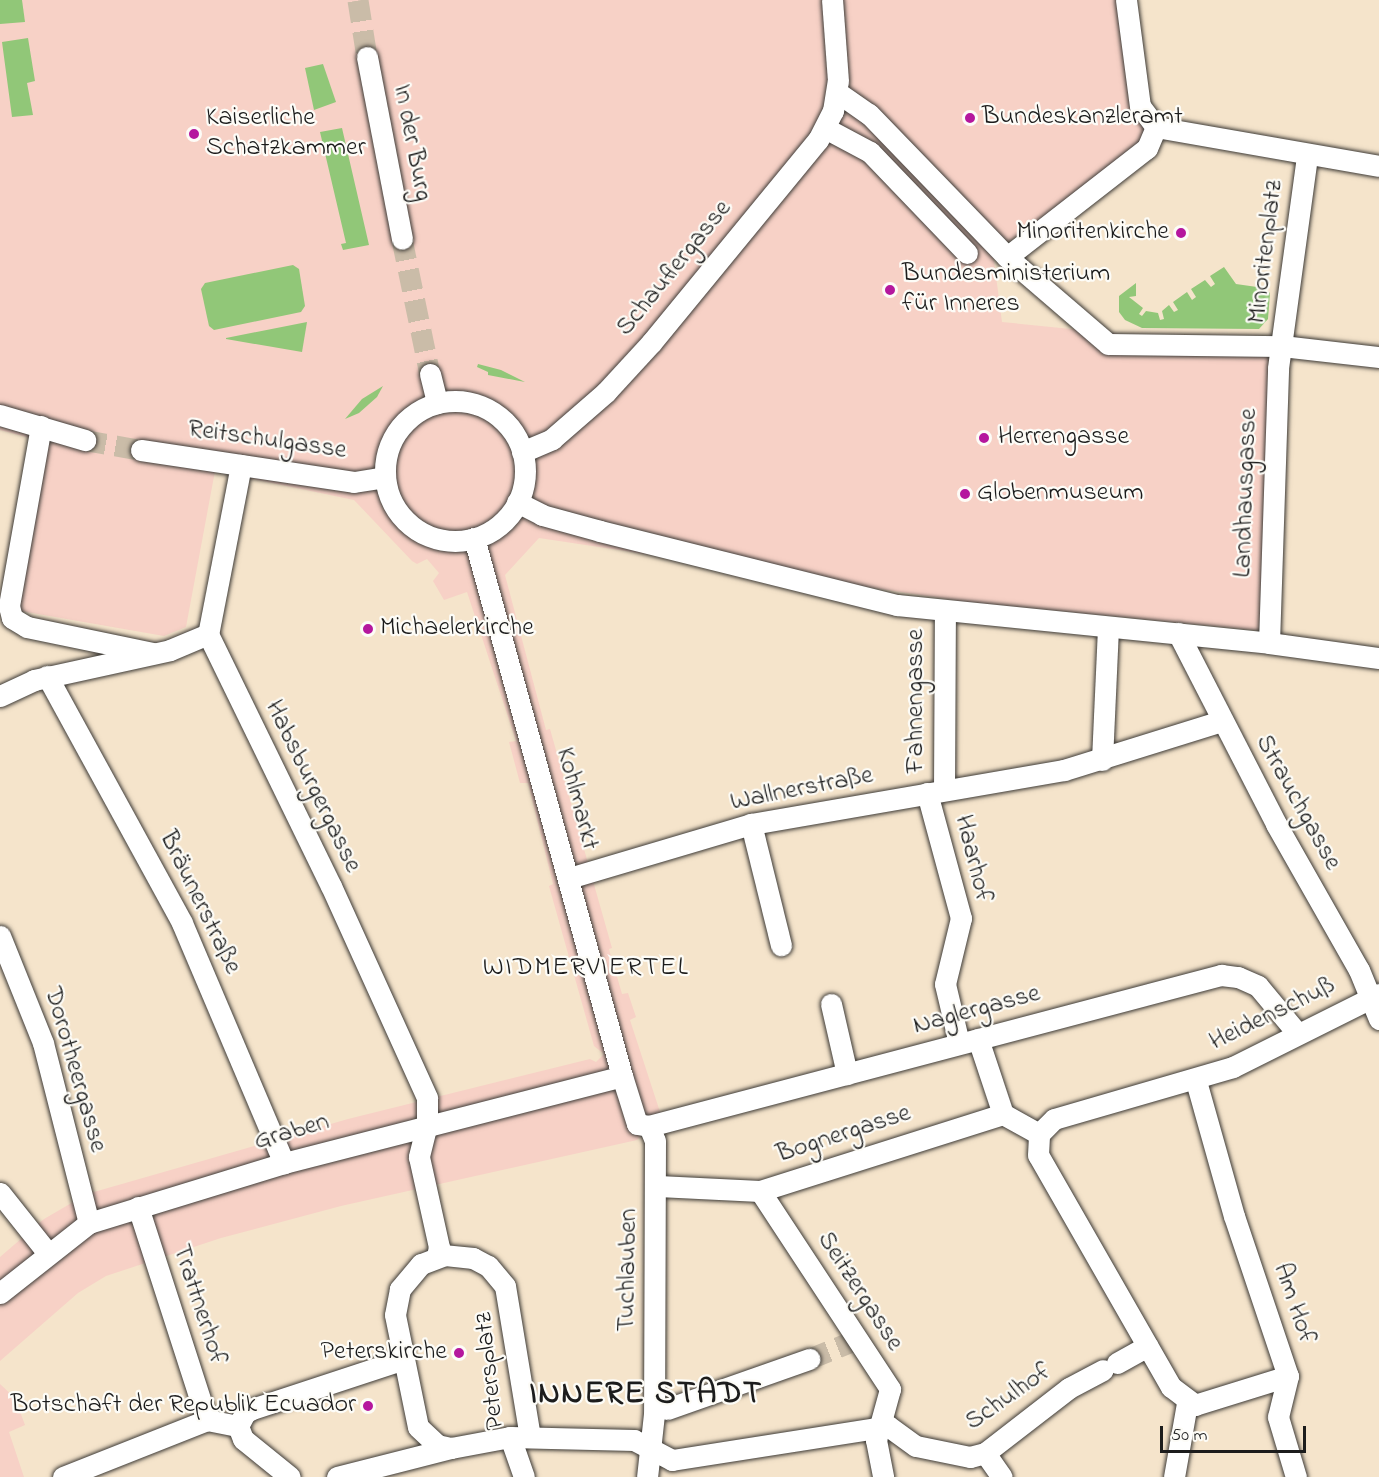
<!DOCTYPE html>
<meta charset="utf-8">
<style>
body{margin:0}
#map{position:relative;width:1379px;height:1477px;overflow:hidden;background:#f5e4cb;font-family:"Indie Flower",sans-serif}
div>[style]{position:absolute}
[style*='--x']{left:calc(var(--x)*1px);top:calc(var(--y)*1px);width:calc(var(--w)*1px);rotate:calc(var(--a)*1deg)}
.built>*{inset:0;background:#f7d1c6}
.green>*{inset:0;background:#91c778}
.street-tunnel>*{height:21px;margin-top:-10.5px;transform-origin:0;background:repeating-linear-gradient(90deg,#cabca8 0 21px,transparent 0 31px)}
.roads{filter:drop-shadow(0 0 2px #3d3a36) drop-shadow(0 0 2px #3d3a36)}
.street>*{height:21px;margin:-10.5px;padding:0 10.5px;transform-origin:10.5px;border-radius:10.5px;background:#fff}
.street>.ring{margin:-10.5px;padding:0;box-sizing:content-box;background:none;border:21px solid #fff;border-radius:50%}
.dots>*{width:16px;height:16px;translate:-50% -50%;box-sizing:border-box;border:3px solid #fdfcf7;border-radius:50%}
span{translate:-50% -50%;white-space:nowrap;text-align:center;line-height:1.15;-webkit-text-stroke:4.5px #fdfcf7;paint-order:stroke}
.poi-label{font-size:26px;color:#1c1c1c}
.left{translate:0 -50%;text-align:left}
.right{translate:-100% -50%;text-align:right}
.street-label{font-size:26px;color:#1c1c1c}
.neighbourhood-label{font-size:27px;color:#1c1c1c;letter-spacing:1.5px}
.district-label{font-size:32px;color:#1c1c1c;font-weight:700;letter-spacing:1.5px}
.scale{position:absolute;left:1160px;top:1426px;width:146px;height:27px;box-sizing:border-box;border:3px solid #1c1c1c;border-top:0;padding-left:8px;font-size:18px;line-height:21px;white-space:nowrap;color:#1c1c1c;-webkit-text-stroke:4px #fdfcf7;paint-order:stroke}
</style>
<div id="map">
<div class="built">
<div style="clip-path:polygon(0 0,1134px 0,1147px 143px,993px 253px,1002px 322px,1271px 349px,1265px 631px,967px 602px,539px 538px,505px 575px,546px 730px,550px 729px,612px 948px,609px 949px,622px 994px,628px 993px,636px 1017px,630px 1020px,661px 1115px,637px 1140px,341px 1206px,221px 1238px,106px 1276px,78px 1293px,0 1361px,0 1257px,44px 1219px,87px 1194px,348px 1119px,590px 1059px,596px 1062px,604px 1054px,594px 1046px,549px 886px,553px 884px,528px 783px,520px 783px,509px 742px,516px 741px,467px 592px,444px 600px,433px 581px,439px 573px,427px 559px,417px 564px,412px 561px,354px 500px,215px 471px,186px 627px,164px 636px,15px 610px,30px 438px,0 430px)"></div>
<div style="clip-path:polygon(0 1384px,15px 1398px,25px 1425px,9px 1432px,24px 1477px,0 1477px)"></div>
</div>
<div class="green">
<div style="clip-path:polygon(0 0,22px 0,25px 22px,0 24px)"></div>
<div style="clip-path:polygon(28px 38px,35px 81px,27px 83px,33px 115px,12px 117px,2px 42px)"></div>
<div style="clip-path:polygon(323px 64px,336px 102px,314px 110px,305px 68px)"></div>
<div style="clip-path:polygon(342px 128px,369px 245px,343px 250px,341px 244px,346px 243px,320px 132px)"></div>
<div style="clip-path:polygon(293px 265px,299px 269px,305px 306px,301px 312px,214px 330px,209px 326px,201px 289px,205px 283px)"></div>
<div style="clip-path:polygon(1224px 267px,1236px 284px,1264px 288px,1270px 293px,1268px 319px,1259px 329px,1142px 328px,1125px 320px,1119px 312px,1119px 296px,1136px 283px,1136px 296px,1129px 297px,1143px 308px,1139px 314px,1142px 316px,1146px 311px,1158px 313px,1160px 320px,1164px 319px,1162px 311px,1169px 305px,1174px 312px,1178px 310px,1173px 302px,1187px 292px,1192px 300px,1196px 297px,1191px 289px,1205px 280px,1211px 287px,1215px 284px,1210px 276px)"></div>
<div style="clip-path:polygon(307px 322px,302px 352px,226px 339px,226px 338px)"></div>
<div style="clip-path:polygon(478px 364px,501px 370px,525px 382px,488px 375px,488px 372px,477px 367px)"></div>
<div style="clip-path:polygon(383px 386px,377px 397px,359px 413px,345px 419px,362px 399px)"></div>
</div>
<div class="street-tunnel">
<div style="--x:358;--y:0;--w:58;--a:81"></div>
<div style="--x:402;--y:239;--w:138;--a:78.3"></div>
<div style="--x:85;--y:440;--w:57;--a:10.1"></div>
<div style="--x:809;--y:1359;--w:53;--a:-22.2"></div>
</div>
<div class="roads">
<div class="street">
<div style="--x:1126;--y:0;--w:107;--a:82.5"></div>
<div style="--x:1140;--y:106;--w:26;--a:53"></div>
<div style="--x:1156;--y:127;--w:226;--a:9.9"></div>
<div style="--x:367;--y:57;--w:185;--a:79.1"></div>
<div style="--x:837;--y:92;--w:39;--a:35"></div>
<div style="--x:869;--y:114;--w:199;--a:46"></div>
<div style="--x:1156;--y:127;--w:23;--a:113"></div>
<div style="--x:1147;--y:148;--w:177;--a:142.1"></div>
<div style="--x:1007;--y:257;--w:133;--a:40.7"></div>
<div style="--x:1108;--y:344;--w:174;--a:0.7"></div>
<div style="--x:1282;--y:346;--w:98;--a:6.5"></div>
<div style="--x:825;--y:128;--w:51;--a:28.1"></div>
<div style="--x:870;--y:152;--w:140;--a:46.2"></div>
<div style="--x:430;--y:374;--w:30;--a:76"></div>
<div class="ring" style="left:385px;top:401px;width:119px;height:119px"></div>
<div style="--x:0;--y:415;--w:89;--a:16.4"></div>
<div style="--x:41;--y:426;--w:183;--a:100.1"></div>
<div style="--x:9;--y:606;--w:12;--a:76"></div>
<div style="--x:12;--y:618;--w:17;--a:31"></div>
<div style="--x:27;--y:627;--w:129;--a:11.7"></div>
<div style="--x:141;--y:450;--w:215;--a:8.5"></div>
<div style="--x:354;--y:482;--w:31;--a:-9"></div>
<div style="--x:522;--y:452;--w:33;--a:-23"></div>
<div style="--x:552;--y:439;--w:72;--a:-41"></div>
<div style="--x:606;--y:392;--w:67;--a:-47.4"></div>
<div style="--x:651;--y:343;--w:263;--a:-50.6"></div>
<div style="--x:818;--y:140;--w:33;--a:-63"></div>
<div style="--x:833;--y:111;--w:30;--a:-81"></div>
<div style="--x:838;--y:81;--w:81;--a:-94.2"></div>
<div style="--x:241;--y:465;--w:172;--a:101"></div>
<div style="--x:208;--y:634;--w:280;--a:64"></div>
<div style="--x:331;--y:886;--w:233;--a:65.6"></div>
<div style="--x:427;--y:1098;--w:26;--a:90"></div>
<div style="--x:427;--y:1124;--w:34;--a:104"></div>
<div style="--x:419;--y:1157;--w:92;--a:77.5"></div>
<div style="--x:439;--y:1247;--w:9;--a:103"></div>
<div style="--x:517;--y:502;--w:28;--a:27"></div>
<div style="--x:542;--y:515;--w:60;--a:15.4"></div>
<div style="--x:600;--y:531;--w:306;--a:14"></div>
<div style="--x:897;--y:605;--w:374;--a:5.8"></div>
<div style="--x:1269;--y:643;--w:111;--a:7.8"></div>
<div style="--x:474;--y:538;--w:558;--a:74.62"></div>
<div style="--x:622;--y:1076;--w:50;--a:72.6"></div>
<div style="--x:637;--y:1124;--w:12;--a:9"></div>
<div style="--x:649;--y:1126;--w:16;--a:68"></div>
<div style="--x:655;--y:1141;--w:273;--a:90.2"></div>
<div style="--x:654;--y:1414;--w:63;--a:96.3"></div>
<div style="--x:1178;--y:633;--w:215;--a:62.8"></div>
<div style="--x:1276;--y:824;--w:168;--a:60.4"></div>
<div style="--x:1359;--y:970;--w:53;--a:67.8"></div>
<div style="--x:1269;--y:643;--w:275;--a:-88.1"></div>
<div style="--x:1278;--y:368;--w:214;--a:-82.2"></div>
<div style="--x:47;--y:676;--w:281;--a:61.3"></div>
<div style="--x:182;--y:923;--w:261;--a:67"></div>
<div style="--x:0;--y:696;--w:38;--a:-25"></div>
<div style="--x:34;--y:680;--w:139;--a:-12.4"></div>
<div style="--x:170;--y:650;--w:41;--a:-22.8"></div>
<div style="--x:1102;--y:760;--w:133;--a:-87.4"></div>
<div style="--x:944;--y:790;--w:179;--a:-89.7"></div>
<div style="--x:927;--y:793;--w:130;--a:74.8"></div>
<div style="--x:961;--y:918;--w:68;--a:103.6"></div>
<div style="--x:945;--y:984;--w:61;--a:76.7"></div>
<div style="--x:751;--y:824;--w:125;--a:76.1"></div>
<div style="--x:569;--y:878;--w:190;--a:-16.5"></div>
<div style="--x:751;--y:824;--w:318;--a:-9.8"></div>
<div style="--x:1064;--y:770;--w:164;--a:-17.3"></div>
<div style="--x:0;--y:936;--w:115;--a:68.1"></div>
<div style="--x:43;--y:1043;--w:186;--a:75.7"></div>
<div style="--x:831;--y:1004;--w:72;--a:77.1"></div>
<div style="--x:978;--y:1039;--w:79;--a:71.6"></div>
<div style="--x:1196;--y:1081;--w:140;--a:74.3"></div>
<div style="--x:1234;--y:1216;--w:169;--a:71.4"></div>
<div style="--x:1288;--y:1376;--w:97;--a:162.7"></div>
<div style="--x:1195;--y:1405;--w:30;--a:-143"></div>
<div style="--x:1171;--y:1387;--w:267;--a:-119.8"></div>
<div style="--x:1038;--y:1155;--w:21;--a:-87"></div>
<div style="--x:1039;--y:1134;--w:21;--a:-45"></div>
<div style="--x:1054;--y:1119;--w:186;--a:-16.2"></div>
<div style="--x:1233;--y:1067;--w:163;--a:-26.6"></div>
<div style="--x:649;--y:1126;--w:592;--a:-14.79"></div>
<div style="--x:1221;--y:975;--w:17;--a:7"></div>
<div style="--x:1238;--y:977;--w:22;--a:24"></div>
<div style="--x:1258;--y:986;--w:62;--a:50.2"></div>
<div style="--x:658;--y:1186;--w:102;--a:2.8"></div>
<div style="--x:760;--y:1191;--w:255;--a:-17.6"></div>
<div style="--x:1003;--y:1114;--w:41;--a:29.1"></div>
<div style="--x:760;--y:1191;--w:237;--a:56.7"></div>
<div style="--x:890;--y:1389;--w:53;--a:105.4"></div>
<div style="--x:876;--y:1440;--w:38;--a:79"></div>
<div style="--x:0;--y:1193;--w:75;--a:51.5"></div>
<div style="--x:138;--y:1207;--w:224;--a:72.1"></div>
<div style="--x:0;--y:1293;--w:113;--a:-38.2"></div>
<div style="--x:89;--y:1223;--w:204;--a:-17.1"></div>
<div style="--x:284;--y:1163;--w:349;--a:-14.4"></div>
<div style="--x:1117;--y:1363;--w:35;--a:-29"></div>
<div style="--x:1288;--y:1376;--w:42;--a:103.7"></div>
<div style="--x:1278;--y:1417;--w:63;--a:73.3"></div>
<div style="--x:667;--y:1409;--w:151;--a:-19.4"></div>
<div style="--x:238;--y:1426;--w:15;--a:-62"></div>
<div style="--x:245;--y:1413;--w:8;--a:-30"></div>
<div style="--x:252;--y:1409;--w:160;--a:-18.2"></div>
<div style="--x:238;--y:1426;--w:14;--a:69"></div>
<div style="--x:243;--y:1439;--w:60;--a:39"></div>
<div style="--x:510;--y:1437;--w:42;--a:70.7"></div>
<div style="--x:530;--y:1437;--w:153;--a:-99.4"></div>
<div style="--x:505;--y:1286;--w:26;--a:-130"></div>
<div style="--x:488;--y:1266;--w:17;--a:-152"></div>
<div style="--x:473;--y:1258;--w:28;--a:-174"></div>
<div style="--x:445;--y:1255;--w:26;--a:159"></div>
<div style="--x:421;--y:1264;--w:33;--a:130"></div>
<div style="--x:400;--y:1289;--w:26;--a:101"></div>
<div style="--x:395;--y:1315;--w:114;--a:78.4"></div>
<div style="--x:418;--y:1427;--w:26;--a:43"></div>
<div style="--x:437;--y:1445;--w:14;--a:12"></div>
<div style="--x:451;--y:1448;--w:60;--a:-10.6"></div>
<div style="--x:510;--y:1437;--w:124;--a:1.4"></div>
<div style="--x:634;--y:1440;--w:43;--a:27.8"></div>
<div style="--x:672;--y:1460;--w:219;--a:-8.9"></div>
<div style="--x:888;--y:1426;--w:34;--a:36"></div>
<div style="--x:916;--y:1446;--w:55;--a:11.5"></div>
<div style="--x:970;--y:1457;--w:16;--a:-15"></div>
<div style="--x:985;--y:1453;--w:106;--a:-37.7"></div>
<div style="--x:1069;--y:1388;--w:38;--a:-28"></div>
<div style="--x:985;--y:1453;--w:29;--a:55"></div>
<div style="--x:63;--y:1477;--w:155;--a:-21.6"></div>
<div style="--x:207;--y:1420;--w:32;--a:11"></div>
<div style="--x:337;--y:1477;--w:118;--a:-14.3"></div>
<div style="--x:1174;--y:1477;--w:75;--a:-80"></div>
</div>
</div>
<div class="dots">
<div style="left:970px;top:118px;background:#b5179e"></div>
<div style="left:194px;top:134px;background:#b5179e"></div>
<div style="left:1181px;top:233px;background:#b5179e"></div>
<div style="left:890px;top:290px;background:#b5179e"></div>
<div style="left:984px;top:438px;background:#b5179e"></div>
<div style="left:965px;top:494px;background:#b5179e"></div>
<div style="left:368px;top:629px;background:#b5179e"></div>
<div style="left:459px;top:1353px;background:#b5179e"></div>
<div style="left:368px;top:1406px;background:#b5179e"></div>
</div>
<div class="poi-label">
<span class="left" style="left:982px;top:118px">Bundeskanzleramt</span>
<span class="left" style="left:206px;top:134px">Kaiserliche<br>Schatzkammer</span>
<span class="right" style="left:1169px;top:233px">Minoritenkirche</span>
<span class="left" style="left:902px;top:290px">Bundesministerium<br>für Inneres</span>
<span class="left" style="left:998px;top:438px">Herrengasse</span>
<span class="left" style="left:977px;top:494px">Globenmuseum</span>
<span class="left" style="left:380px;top:629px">Michaelerkirche</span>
<span class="right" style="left:447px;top:1353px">Peterskirche</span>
<span class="right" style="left:356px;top:1406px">Botschaft der Republik Ecuador</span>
</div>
<div class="street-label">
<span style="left:411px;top:143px;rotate:79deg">In der Burg</span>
<span style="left:1267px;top:252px;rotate:-83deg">Minoritenplatz</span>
<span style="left:675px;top:269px;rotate:-51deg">Schauflergasse</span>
<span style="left:267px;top:441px;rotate:8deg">Reitschulgasse</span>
<span style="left:1247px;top:493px;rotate:-88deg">Landhausgasse</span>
<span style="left:917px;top:701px;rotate:-90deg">Fahnengasse</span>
<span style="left:312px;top:787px;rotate:64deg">Habsburgergasse</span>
<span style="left:802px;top:790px;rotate:-11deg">Wallnerstraße</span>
<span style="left:576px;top:799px;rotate:75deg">Kohlmarkt</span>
<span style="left:1297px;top:803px;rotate:61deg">Strauchgasse</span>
<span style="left:972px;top:859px;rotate:76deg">Haarhof</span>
<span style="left:199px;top:903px;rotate:64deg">Bräunerstraße</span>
<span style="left:977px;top:1011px;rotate:-15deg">Naglergasse</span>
<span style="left:1273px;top:1015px;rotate:-26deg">Heidenschuß</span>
<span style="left:74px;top:1070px;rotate:74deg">Dorotheergasse</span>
<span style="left:292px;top:1133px;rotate:-16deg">Graben</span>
<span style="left:844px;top:1135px;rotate:-18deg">Bognergasse</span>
<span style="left:629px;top:1270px;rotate:-89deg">Tuchlauben</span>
<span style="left:859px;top:1292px;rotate:57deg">Seitzergasse</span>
<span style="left:1293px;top:1304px;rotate:71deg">Am Hof</span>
<span style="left:198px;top:1305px;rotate:72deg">Trattnerhof</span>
<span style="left:491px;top:1371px;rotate:-96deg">Petersplatz</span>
<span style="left:1009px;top:1398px;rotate:-35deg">Schulhof</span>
</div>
<div class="neighbourhood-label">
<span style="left:586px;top:968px">WIDMERVIERTEL</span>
</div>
<div class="district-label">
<span style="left:646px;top:1395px">INNERE STADT</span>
</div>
<div class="scale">50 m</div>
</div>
